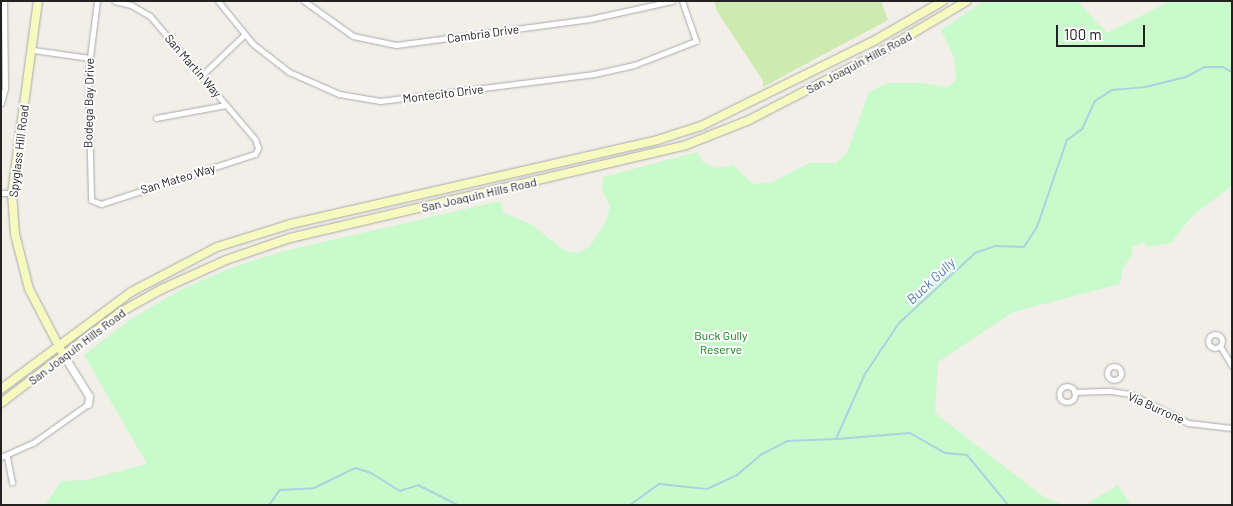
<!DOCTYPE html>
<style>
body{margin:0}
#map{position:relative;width:1233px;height:506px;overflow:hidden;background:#f2efe9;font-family:Barlow,sans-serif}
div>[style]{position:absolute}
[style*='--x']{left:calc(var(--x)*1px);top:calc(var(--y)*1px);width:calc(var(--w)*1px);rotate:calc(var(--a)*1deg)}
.grass>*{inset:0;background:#cdebb0}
.park>*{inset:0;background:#c8facc}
.stream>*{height:2px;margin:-1px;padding:0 1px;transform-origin:1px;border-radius:1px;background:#aad3df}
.roads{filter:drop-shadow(0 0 1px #a9a9a9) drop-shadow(0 0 1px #a9a9a9)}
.minor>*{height:5px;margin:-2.5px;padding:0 2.5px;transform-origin:2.5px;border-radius:2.5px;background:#fff}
.minor>.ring{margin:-2.5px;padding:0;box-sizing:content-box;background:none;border:5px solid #fff;border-radius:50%}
.tertiary>*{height:7px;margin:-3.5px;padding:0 3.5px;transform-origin:3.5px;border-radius:3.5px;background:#fff}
.secondary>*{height:8px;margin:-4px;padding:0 4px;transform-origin:4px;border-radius:4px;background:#f7fabf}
span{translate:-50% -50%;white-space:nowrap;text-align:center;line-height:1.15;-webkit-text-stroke:4px #fff;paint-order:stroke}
.street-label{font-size:12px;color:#222}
.park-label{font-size:12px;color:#0c8416}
.water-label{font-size:14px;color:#4a7aab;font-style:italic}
.frame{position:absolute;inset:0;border:2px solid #222;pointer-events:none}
.scale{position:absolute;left:1056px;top:25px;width:89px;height:22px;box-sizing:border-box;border:2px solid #222;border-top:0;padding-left:6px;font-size:15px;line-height:18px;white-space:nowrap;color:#222;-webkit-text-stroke:4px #fff;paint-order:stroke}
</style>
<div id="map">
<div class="grass">
<div style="clip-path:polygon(714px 1px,881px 1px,888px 20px,763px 87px,763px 81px,717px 11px)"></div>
</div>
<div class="park">
<div style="clip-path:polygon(984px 1px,1077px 1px,1107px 33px,1170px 1px,1232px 1px,1232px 186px,1193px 215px,1171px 243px,1147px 247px,1144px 242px,1131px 247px,1133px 254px,1123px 268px,1120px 284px,1013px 312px,938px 362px,935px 413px,1044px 497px,1065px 505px,45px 505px,61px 481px,86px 480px,147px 464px,84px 355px,131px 319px,178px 291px,228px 269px,280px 252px,500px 201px,504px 213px,531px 224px,565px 251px,579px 253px,590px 246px,606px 221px,610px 206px,602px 190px,603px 177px,697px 152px,703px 162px,715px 168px,733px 165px,753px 184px,772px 182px,809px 163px,836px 163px,847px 153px,869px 92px,888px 83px,921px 83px,948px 87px,956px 80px,954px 57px,941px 30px)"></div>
<div style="clip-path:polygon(1118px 485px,1131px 505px,1085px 505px)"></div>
</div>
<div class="stream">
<div style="--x:837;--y:439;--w:73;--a:-4.7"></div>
<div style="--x:910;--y:433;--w:40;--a:29.7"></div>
<div style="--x:945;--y:453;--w:22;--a:5"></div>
<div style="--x:967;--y:455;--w:65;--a:50.6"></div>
<div style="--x:269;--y:505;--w:19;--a:-54"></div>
<div style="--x:280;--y:490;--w:34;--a:-3"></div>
<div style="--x:314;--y:488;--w:46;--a:-26"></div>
<div style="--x:355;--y:468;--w:17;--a:17"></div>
<div style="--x:371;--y:473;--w:34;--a:32"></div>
<div style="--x:400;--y:491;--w:19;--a:-18"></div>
<div style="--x:418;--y:485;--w:45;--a:26.6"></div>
<div style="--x:630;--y:505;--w:36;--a:-36"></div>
<div style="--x:659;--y:484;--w:48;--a:5.9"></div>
<div style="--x:707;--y:489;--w:33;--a:-25"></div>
<div style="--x:737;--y:475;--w:33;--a:-40"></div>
<div style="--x:762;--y:454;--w:28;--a:-27"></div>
<div style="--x:787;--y:441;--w:49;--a:-2.3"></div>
<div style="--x:836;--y:439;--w:71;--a:-66"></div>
<div style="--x:865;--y:374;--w:61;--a:-56.3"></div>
<div style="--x:899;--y:323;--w:103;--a:-42.6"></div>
<div style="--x:975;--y:253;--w:21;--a:-19"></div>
<div style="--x:995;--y:246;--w:29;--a:2"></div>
<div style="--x:1024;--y:247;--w:24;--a:-57"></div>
<div style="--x:1037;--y:227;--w:92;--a:-71"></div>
<div style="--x:1067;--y:140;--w:19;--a:-36"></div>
<div style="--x:1082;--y:129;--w:31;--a:-65"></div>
<div style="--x:1095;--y:101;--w:20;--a:-33"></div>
<div style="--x:1112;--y:90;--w:33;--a:-5"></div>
<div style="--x:1145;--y:87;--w:42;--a:-13.7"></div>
<div style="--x:1186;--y:77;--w:21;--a:-28"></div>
<div style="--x:1205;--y:67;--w:18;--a:0"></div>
<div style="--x:1223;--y:67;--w:10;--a:29"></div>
</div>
<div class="roads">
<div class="minor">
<div style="--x:97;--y:1;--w:73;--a:97.1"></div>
<div style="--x:88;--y:73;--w:127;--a:88.6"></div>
<div style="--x:91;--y:200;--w:11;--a:22"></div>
<div style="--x:101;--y:204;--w:162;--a:-18"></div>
<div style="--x:255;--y:154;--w:7;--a:-63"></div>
<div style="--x:258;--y:148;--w:9;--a:-108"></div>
<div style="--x:255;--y:139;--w:162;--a:-130.5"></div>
<div style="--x:150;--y:16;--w:22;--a:-150"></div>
<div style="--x:131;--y:5;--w:17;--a:-167"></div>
<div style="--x:218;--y:1;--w:55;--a:50.9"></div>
<div style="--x:253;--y:44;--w:46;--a:37.9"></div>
<div style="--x:289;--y:72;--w:55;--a:23.7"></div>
<div style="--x:339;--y:94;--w:42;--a:9.7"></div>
<div style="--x:380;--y:101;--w:216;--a:-7.2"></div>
<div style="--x:594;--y:74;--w:41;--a:-12.7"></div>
<div style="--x:634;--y:65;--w:66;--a:-21.2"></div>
<div style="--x:696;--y:41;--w:42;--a:-109.3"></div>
<div style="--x:304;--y:1;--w:60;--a:35.5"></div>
<div style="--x:353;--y:36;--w:44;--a:11.8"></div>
<div style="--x:396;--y:45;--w:196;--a:-7.6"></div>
<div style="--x:590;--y:19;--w:84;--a:-12.4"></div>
<div style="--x:33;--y:50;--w:57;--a:8.1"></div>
<div style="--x:201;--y:76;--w:59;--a:-43.6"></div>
<div style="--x:1;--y:103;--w:16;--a:-75"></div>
<div style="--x:5;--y:88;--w:87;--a:-90.7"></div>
<div style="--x:156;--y:118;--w:71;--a:-10.5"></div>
<div style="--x:1;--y:193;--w:11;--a:0"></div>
<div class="ring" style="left:1208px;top:334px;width:9px;height:9px"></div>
<div style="--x:1220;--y:346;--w:23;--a:59"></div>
<div class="ring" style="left:1107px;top:366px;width:9px;height:9px"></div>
<div class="ring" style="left:1059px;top:386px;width:11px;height:11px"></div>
<div style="--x:1074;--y:392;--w:37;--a:-2"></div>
<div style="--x:1111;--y:391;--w:20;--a:9"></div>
<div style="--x:1131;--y:394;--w:64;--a:27"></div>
<div style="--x:1188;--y:423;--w:44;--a:6.5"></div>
<div style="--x:1;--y:457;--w:35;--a:-24"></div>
<div style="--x:33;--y:443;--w:67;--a:-35.3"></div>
<div style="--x:7;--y:457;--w:26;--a:79"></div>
</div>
<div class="tertiary">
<div style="--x:64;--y:356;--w:47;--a:58"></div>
<div style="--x:89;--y:396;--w:8;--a:97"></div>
</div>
<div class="secondary">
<div style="--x:38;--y:1;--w:194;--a:97.7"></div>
<div style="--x:12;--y:193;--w:41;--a:85.8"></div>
<div style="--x:15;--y:234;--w:57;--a:75.7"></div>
<div style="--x:29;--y:289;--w:76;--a:62.4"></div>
<div style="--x:1;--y:389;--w:162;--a:-36.7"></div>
<div style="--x:131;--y:292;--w:97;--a:-27.6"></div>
<div style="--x:217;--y:247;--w:77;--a:-17.3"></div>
<div style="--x:291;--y:224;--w:376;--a:-12.9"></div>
<div style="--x:657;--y:140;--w:46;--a:-17.7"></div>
<div style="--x:701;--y:126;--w:191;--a:-26.2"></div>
<div style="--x:872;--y:42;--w:82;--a:-30"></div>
<div style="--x:1;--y:403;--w:148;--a:-37.3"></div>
<div style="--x:119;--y:313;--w:49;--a:-29.2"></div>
<div style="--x:162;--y:289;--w:70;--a:-24.4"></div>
<div style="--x:226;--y:260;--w:68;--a:-19"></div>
<div style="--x:290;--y:238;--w:407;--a:-13.2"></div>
<div style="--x:686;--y:145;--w:68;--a:-21.6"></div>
<div style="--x:749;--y:120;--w:146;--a:-27.3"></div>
<div style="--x:879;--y:53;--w:102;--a:-30.6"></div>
</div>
</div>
<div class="street-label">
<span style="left:483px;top:34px;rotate:-8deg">Cambria Drive</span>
<span style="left:859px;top:63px;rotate:-28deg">San Joaquin Hills Road</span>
<span style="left:193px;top:66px;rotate:49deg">San Martin Way</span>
<span style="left:443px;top:94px;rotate:-7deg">Montecito Drive</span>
<span style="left:89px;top:103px;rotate:-89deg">Bodega Bay Drive</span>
<span style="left:19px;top:151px;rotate:-83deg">Spyglass Hill Road</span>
<span style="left:178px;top:179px;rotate:-17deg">San Mateo Way</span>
<span style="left:479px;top:195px;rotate:-13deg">San Joaquin Hills Road</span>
<span style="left:77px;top:347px;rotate:-37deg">San Joaquin Hills Road</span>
<span style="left:1156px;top:408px;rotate:24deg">Via Burrone</span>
</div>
<div class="park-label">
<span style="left:721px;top:343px">Buck Gully<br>Reserve</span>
</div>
<div class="water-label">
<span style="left:931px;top:281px;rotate:-43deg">Buck Gully</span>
</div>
<div class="frame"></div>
<div class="scale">100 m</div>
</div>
